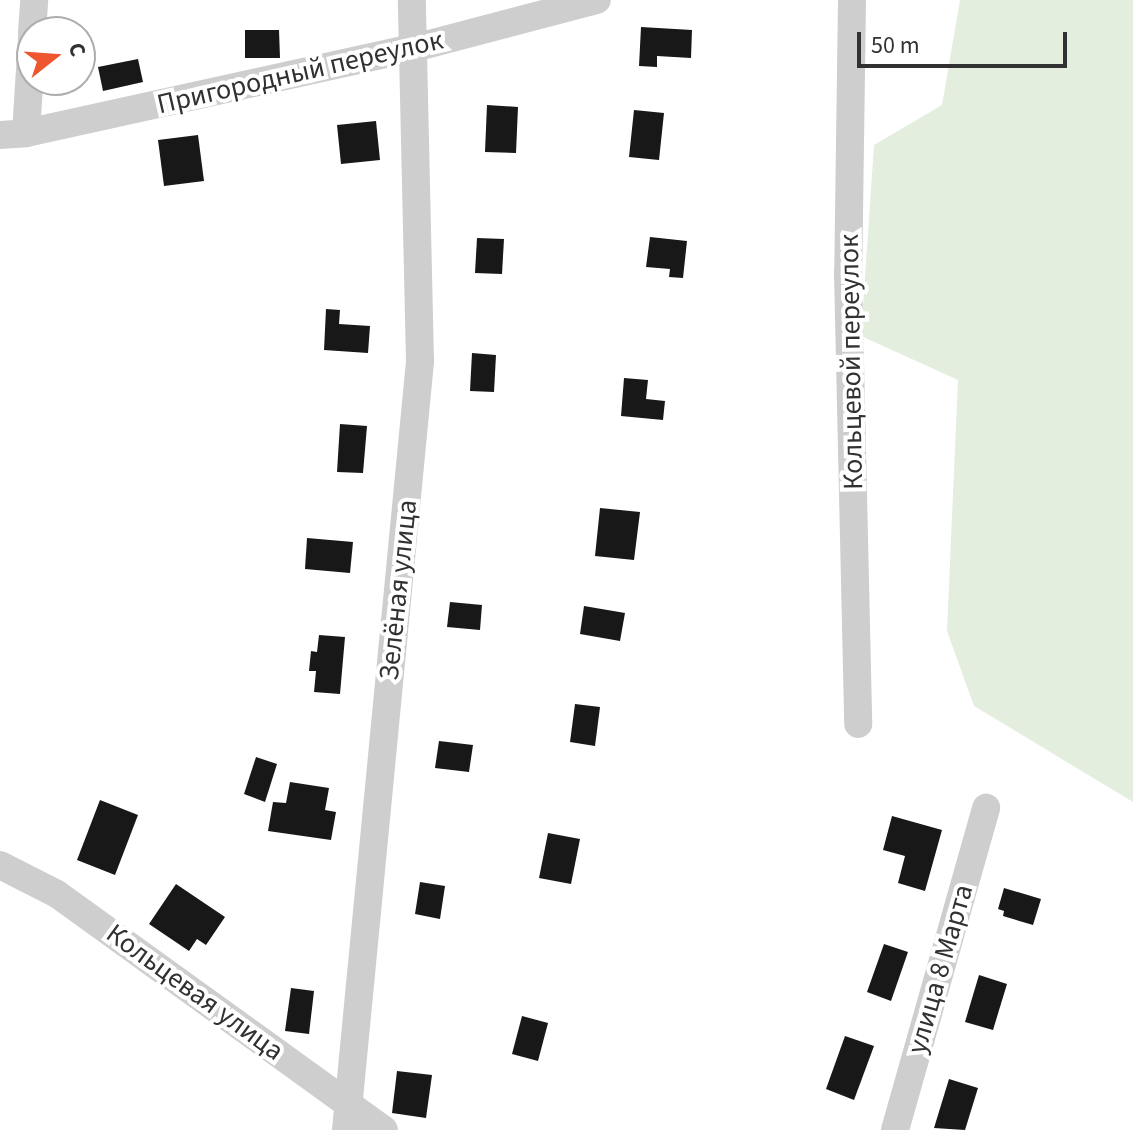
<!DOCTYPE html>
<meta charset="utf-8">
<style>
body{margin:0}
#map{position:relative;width:1133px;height:1130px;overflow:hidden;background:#fff;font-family:"Source Sans 3",sans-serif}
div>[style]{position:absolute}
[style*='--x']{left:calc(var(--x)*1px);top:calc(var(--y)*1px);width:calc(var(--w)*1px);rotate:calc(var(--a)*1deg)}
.green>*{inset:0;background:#e3eedf}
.building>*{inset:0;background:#181818}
.minor>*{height:28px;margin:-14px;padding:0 14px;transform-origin:14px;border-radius:14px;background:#cecece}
span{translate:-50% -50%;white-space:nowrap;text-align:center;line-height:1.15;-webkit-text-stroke:8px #fff;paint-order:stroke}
.street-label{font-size:28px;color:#313131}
.north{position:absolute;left:16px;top:16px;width:80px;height:80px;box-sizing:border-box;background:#fff;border:2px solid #adadad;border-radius:50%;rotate:73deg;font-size:22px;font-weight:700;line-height:32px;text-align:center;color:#313131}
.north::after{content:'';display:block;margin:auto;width:28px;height:36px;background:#ed562e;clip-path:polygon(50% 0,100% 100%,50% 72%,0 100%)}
.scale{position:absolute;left:857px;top:32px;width:210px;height:36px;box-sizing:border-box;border:4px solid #313131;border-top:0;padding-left:10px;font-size:24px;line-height:28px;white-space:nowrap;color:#313131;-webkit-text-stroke:6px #fff;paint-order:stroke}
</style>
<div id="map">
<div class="green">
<div style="clip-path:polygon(960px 0,1133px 0,1133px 802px,974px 706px,947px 631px,958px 380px,861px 336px,874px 145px,942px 105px)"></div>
</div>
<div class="building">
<div style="clip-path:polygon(641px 27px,692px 30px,691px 58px,657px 56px,657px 67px,639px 66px)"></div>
<div style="clip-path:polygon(245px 30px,279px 30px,280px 58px,245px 58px)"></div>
<div style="clip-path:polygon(138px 59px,143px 82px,103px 91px,98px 67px)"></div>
<div style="clip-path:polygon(487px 105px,518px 107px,516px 153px,485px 152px)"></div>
<div style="clip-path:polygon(634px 110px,664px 113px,659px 160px,629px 157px)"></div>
<div style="clip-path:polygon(376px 121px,380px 160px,341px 164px,337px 125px)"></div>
<div style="clip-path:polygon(198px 135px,204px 181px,164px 186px,158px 140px)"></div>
<div style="clip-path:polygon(650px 237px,687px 241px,683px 278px,669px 277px,670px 269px,646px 267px)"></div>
<div style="clip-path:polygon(477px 238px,504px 239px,502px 274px,475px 273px)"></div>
<div style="clip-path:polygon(326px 309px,340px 310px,339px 324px,370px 326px,368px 353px,324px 350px)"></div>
<div style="clip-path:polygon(472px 353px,496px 355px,494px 392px,470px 391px)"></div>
<div style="clip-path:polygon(624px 378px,648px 380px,646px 399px,665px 401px,663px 420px,621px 416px)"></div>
<div style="clip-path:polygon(340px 424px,367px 426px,363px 473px,337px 472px)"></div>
<div style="clip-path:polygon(600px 508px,640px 512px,634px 560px,595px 556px)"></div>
<div style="clip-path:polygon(307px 538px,353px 542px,350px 573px,305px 569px)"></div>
<div style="clip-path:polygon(450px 602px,482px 605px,480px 630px,447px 627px)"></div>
<div style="clip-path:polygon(584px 606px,625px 613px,620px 641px,580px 634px)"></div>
<div style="clip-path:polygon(319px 635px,345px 637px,340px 694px,314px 692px,316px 671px,309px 671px,311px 651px,317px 652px)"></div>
<div style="clip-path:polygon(575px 704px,600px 707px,595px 746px,570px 742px)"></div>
<div style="clip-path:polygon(439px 741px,473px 745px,469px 772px,435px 768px)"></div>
<div style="clip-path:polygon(256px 757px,277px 764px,265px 802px,244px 794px)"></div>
<div style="clip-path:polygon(290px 782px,329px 788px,325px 810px,336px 812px,331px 840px,268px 831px,273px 802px,286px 803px)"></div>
<div style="clip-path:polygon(100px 800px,138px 815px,115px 875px,77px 860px)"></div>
<div style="clip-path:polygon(892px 816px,942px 830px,925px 891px,898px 883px,905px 856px,883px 850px)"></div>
<div style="clip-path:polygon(548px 833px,580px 839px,571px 884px,539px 878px)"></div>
<div style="clip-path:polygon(420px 882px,445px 886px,440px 919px,415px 914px)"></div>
<div style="clip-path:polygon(176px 884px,225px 917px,206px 945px,197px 939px,189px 951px,149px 924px)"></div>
<div style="clip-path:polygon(1004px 888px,1041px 899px,1033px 925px,1003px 916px,1004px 911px,998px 909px)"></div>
<div style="clip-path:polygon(884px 944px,908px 952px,891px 1001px,867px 992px)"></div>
<div style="clip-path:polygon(979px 975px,1007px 984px,993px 1030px,965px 1022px)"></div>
<div style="clip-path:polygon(291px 988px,314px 991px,309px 1034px,285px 1031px)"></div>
<div style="clip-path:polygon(522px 1016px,548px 1023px,538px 1061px,512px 1054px)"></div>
<div style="clip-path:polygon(845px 1036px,874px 1046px,854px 1100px,826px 1089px)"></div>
<div style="clip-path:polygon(397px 1071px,432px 1075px,426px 1118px,392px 1113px)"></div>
<div style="clip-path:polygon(949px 1079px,978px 1088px,965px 1130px,934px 1128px)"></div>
</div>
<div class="minor">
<div style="--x:852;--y:0;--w:273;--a:90.8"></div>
<div style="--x:848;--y:273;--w:451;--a:88.7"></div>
<div style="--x:32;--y:32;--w:32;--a:-86"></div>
<div style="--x:26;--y:133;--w:95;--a:-86.4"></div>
<div style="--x:0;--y:135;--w:26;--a:-4"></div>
<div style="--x:26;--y:133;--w:397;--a:-12.4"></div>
<div style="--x:414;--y:48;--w:189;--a:-14.7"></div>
<div style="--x:0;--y:865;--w:64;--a:27"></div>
<div style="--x:57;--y:894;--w:403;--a:35.8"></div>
<div style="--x:346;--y:1130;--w:773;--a:-84.5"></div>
<div style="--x:420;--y:361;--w:361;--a:-91.3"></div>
<div style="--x:895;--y:1130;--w:335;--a:-74.2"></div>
</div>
<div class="street-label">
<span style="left:300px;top:72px;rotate:-13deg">Пригородный переулок</span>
<span style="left:851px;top:362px;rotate:-91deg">Кольцевой переулок</span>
<span style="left:398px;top:590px;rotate:-84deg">Зелёная улица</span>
<span style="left:940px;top:969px;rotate:-74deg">улица 8 Марта</span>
<span style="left:195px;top:992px;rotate:36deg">Кольцевая улица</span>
</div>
<div class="north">С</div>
<div class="scale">50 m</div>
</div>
